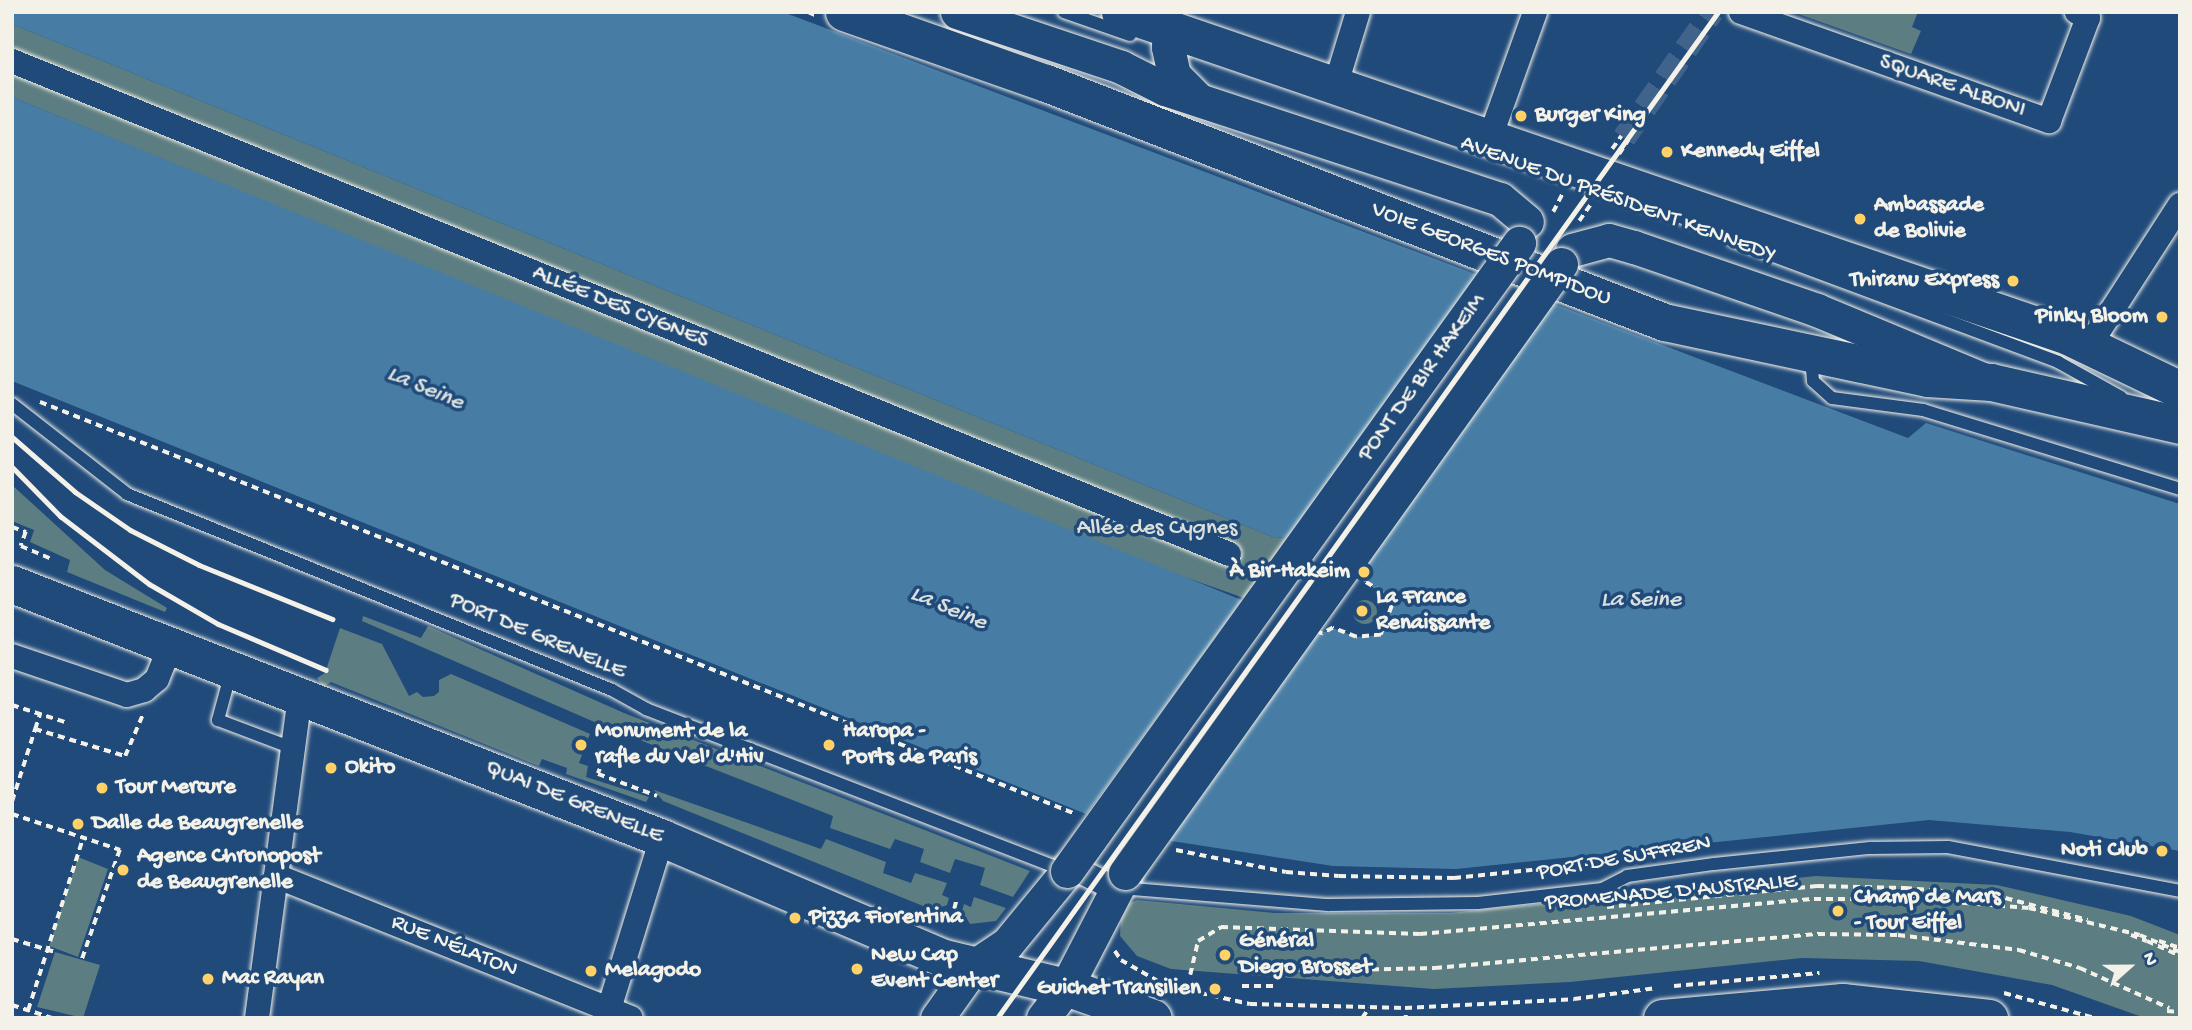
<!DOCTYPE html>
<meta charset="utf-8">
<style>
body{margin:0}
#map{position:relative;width:2192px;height:1030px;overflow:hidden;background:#1f4a7a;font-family:"Gochi Hand",sans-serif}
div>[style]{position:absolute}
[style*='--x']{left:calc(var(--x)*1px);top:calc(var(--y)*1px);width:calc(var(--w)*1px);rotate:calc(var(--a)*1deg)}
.green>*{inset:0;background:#5c7d81}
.round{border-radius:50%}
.water>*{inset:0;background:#477da5}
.pier>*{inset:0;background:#1f4a7a}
.street-tunnel>*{height:24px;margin-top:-12px;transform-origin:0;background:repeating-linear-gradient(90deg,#3f638a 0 24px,transparent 0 36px)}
.path>*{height:3.5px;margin-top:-1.75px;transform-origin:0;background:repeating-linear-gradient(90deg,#f4f1e8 0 7px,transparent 0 12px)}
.roads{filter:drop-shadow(0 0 2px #f4f1e8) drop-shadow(0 0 2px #f4f1e8)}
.lane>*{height:12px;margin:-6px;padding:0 6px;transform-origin:6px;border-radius:6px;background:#1f4a7a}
.street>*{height:24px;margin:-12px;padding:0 12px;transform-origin:12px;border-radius:12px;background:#1f4a7a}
.secondary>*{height:33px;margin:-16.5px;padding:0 16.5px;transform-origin:16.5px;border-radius:16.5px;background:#1f4a7a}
.primary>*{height:37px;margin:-18.5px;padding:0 18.5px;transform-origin:18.5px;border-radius:18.5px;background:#1f4a7a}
.rail>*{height:5px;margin:-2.5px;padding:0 2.5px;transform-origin:2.5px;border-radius:2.5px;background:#f4f1e8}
.bridges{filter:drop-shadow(0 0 2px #f4f1e8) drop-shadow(0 0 2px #f4f1e8)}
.secondary-bridge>*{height:33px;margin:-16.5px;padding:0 16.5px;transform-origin:16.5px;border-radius:16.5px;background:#1f4a7a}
.dots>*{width:19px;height:19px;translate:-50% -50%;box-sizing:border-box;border:4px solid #1f4a7a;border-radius:50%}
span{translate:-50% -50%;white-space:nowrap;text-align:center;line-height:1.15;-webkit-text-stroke:7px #1f4a7a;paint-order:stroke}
.street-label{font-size:23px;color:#f4f1e8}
.poi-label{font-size:23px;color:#f4f1e8;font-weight:700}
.left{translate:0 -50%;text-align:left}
.right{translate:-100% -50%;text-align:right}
.park-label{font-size:23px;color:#dde0d9}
.water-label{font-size:24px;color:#dae0de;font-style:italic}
.frame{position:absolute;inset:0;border:14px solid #f4f1e8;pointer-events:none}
.north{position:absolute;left:2094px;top:932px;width:70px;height:70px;-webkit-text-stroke:5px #1f4a7a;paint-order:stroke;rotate:69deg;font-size:19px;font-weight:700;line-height:28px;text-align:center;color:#f4f1e8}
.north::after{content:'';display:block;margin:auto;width:24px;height:32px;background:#f4f1e8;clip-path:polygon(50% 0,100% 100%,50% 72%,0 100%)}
</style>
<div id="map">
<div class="green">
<div style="clip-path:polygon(1793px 12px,1918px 12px,1912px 27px,1921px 31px,1911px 54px)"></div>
<div style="clip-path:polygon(12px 24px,1275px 538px,1288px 537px,1244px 598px,1142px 562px,12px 97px)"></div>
<div style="clip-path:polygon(12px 485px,105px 570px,167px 608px,165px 612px,67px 572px,70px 560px,30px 542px,34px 530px,12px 521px)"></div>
<div class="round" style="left:1353px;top:600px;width:24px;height:24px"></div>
<div style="clip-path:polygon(363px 616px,421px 638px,428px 626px,624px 713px,1030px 871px,1013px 897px,980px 885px,985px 868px,955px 859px,950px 873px,920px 862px,924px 849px,895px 839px,890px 849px,830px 828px,833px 816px,599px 724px,362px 621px)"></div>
<div style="clip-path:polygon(340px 628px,382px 644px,409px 696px,417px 692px,423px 697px,434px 696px,439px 692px,439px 680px,451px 674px,590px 734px,587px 741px,579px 738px,575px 747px,583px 752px,579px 763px,588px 766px,586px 777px,649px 797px,646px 802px,566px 774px,567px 768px,542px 759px,539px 766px,331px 682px,323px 687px,317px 678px,325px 673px)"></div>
<div style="clip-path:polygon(654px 790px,821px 849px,826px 839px,886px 862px,883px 873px,911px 883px,915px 873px,947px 883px,942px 895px,949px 898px,947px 905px,933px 910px,663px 801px)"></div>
<div style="clip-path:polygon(78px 857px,108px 869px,78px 957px,49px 946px)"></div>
<div style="clip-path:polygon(1816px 876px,1997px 885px,2131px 916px,2180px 935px,2180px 1018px,2145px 1018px,2052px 985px,1919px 961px,1802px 958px,1570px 982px,1434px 989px,1171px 969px,1137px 956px,1120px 936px,1121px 919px,1130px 903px,1137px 900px,1274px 913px,1450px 913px)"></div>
<div style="clip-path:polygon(974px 897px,1006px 908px,996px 921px,970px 924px,962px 911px,964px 904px,971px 907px)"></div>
<div style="clip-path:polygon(55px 952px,100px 965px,83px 1018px,37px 1007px)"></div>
</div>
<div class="water">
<div style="clip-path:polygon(12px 12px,783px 12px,1908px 438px,1926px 423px,2180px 504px,2180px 851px,2070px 832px,1929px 820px,1456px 869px,1333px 866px,1165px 840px,1086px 814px,12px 381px,12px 97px,1322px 633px,1333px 628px,1356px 637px,1380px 635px,1392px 606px,1389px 600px,1366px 582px,1366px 572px,1288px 537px,1275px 538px,12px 24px)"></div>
</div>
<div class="pier">
<div style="clip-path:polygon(1479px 271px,1554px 300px,1359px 568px,1287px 541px)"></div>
<div style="clip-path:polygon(1246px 595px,1318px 628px,1163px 843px,1084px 817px)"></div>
</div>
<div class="street-tunnel">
<div style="--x:1624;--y:138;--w:154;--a:-55.1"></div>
</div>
<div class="path">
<div style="--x:808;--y:12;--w:10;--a:24"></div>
<div style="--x:1612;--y:149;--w:16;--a:-55"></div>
<div style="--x:1619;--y:154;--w:17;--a:-57"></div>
<div style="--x:1553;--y:212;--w:20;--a:-63"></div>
<div style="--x:1579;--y:221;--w:21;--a:-55"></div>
<div style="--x:40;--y:402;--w:1115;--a:21.69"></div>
<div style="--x:12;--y:527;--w:15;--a:20"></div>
<div style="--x:26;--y:532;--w:15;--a:110"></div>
<div style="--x:21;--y:546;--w:34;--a:23"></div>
<div style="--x:1363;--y:566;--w:16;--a:79"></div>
<div style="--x:1366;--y:582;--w:17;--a:31"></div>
<div style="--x:1381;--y:591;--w:19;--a:54"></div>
<div style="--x:1392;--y:606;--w:31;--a:111"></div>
<div style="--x:1381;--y:635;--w:25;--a:175"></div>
<div style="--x:1356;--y:637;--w:25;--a:-159"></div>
<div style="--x:1333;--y:628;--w:13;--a:151"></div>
<div style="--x:1322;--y:634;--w:7;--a:-153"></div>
<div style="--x:1316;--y:631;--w:80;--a:-54.1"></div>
<div style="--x:12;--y:705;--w:56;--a:17.8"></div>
<div style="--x:35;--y:729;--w:16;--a:-72"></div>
<div style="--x:600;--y:769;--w:5;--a:112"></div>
<div style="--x:598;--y:774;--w:63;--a:20.4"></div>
<div style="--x:12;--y:801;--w:76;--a:-72.3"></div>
<div style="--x:35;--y:729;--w:94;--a:16.7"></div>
<div style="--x:125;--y:756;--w:46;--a:-66.8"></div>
<div style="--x:12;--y:814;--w:114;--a:18.4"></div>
<div style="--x:120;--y:850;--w:116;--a:109.1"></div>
<div style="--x:1176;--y:850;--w:112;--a:11.3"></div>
<div style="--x:1286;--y:872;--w:53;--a:4.3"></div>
<div style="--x:1339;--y:876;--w:115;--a:1"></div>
<div style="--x:1454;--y:878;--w:171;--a:-6"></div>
<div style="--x:1607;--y:907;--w:211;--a:-5.7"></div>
<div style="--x:1817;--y:886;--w:88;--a:1.3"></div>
<div style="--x:1905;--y:888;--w:89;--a:4.5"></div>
<div style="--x:1994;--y:895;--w:97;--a:14.9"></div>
<div style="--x:954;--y:909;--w:8;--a:-76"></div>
<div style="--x:2131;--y:935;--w:17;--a:21"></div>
<div style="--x:12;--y:939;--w:45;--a:16.8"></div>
<div style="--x:2147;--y:941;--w:36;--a:24"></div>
<div style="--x:2159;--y:941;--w:22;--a:18"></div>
<div style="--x:1115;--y:951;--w:11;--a:56"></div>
<div style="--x:1121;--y:960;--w:51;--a:29.6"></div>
<div style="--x:1165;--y:985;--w:87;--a:12.6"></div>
<div style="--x:1250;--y:1004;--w:155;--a:1.5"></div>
<div style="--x:1405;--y:1008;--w:169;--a:-3"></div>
<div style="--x:1574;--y:999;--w:83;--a:-7.6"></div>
<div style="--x:1294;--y:970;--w:40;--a:0"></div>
<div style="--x:1348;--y:970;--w:87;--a:-1.3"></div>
<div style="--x:1435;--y:968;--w:385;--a:-5.1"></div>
<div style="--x:1818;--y:934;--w:80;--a:0.7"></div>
<div style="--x:1898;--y:935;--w:122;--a:7.1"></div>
<div style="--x:2019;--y:950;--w:64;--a:16.4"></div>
<div style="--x:2080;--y:968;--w:98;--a:24.2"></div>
<div style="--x:1190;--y:975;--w:35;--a:-77"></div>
<div style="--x:1198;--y:941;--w:27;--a:-31"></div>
<div style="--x:1221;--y:927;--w:199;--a:2"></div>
<div style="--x:1420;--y:934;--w:396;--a:-5.1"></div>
<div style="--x:1814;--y:899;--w:100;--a:0"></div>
<div style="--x:1914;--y:899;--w:115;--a:4.5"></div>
<div style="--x:2029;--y:908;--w:114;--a:13.7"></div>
<div style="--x:2140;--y:935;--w:43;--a:23"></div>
<div style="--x:1242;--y:986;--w:36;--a:0"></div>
<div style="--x:1674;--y:986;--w:146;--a:-5.1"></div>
<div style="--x:2004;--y:993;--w:94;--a:15.4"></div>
<div style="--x:12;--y:1005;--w:42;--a:18"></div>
<div style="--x:28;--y:1010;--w:181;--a:-72.3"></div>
<div style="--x:2167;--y:1011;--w:13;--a:4"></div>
<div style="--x:1406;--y:1015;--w:3;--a:90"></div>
<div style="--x:1362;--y:1018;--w:12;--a:-55"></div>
</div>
<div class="roads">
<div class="lane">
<div style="--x:1064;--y:12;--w:70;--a:19.2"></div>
<div style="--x:1733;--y:241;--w:347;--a:20.4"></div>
<div style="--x:2058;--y:362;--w:72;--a:29.1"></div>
<div style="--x:1811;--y:358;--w:23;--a:85"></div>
<div style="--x:1813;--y:381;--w:25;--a:42"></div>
<div style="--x:1832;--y:398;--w:92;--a:7.5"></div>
<div style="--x:1923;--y:410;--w:269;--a:17.1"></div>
<div style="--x:12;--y:404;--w:146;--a:38"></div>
<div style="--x:127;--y:494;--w:523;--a:22"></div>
<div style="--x:612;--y:690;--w:39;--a:29"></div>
<div style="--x:646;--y:709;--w:448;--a:21.1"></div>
<div style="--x:231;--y:672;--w:50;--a:105.2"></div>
<div style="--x:218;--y:720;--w:79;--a:20.7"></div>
<div style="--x:1120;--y:888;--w:209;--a:4.7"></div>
<div style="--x:1328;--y:905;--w:150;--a:-0.8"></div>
<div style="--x:1478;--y:903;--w:125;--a:-6.4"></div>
<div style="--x:1602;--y:889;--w:28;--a:-27"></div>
<div style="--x:1627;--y:876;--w:88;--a:-7.9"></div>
<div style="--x:1714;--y:864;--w:157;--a:-5.9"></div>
<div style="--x:1870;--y:848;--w:78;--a:-0.7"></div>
<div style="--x:1948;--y:847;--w:236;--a:10.7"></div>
</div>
<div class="street">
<div style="--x:1741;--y:12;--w:327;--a:19.5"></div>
<div style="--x:2049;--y:121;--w:110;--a:-69.3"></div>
<div style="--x:2088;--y:18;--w:13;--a:-151"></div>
<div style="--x:12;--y:61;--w:1313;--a:22.05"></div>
<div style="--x:1336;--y:84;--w:75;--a:-73"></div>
<div style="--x:1490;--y:138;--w:134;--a:-70.3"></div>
<div style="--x:2089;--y:346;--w:168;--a:-57.2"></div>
<div style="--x:12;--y:656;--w:121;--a:18.7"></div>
<div style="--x:127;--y:695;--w:18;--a:-16"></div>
<div style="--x:144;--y:690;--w:17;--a:-40"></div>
<div style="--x:157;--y:679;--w:35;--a:-68"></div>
<div style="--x:1067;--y:871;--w:15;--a:4"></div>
<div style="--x:1082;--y:872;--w:36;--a:27"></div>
<div style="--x:276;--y:876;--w:382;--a:21.8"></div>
<div style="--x:609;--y:1009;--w:179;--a:-72.8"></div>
<div style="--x:257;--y:1018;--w:324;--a:-82.4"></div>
</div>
<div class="secondary">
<div style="--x:957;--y:12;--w:173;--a:18.5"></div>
<div style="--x:1121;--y:67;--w:49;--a:26.6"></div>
<div style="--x:1165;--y:89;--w:353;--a:18.2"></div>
<div style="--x:1500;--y:199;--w:35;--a:40"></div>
<div style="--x:1170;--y:30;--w:17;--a:97"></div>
<div style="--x:1168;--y:47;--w:29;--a:78"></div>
<div style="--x:1174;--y:75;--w:33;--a:45"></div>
<div style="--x:1572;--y:250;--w:38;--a:-15"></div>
<div style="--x:1609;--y:240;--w:26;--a:16"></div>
<div style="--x:1634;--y:247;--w:194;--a:19"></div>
<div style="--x:1817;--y:310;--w:177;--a:22.6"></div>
<div style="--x:937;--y:1018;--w:64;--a:-54.6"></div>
<div style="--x:974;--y:966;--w:40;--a:-34"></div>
<div style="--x:1007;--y:944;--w:94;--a:-50.6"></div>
<div style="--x:1043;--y:1018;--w:39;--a:-53"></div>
<div style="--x:1066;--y:987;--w:128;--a:-62.6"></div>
</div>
<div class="primary">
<div style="--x:844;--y:12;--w:214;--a:19.4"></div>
<div style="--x:1046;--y:83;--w:663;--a:21.14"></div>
<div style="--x:1664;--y:322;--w:269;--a:12"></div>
<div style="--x:1927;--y:378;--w:64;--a:3.6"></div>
<div style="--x:1991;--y:382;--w:194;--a:12.8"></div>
<div style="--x:1120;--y:12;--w:1002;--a:18.87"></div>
<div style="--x:2068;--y:336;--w:124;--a:25.7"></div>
<div style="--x:12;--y:584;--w:698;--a:21.34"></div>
<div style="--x:662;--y:838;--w:306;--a:23.1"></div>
<div style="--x:944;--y:958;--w:125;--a:13.4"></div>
<div style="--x:1066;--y:987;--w:92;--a:19.6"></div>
<div style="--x:1662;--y:1018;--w:181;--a:-5.1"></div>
<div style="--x:1842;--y:1002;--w:148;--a:6.2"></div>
</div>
</div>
<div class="rail">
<div style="--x:12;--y:437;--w:84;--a:41.1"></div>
<div style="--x:75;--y:492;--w:67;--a:34.6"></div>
<div style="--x:130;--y:530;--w:77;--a:26.9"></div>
<div style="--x:199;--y:565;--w:144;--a:22.1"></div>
<div style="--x:12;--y:467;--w:69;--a:45.6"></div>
<div style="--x:60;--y:516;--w:112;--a:37.4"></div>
<div style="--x:149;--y:584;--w:80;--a:30.1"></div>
<div style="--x:218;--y:624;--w:117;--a:23.1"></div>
<div style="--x:997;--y:1018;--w:1238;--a:-54.37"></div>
</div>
<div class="bridges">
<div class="secondary-bridge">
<div style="--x:1067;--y:871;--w:774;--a:-54.26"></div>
<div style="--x:1125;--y:873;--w:749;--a:-54.4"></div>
</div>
</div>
<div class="dots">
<div style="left:1521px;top:116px;background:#ffd166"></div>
<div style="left:1667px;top:152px;background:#ffd166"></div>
<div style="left:1860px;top:219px;background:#ffd166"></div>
<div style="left:2013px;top:281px;background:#ffd166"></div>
<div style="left:2162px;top:317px;background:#ffd166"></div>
<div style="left:1364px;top:572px;background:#ffd166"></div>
<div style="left:1362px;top:611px;background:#ffd166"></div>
<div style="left:581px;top:745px;background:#ffd166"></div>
<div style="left:829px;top:745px;background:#ffd166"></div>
<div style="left:331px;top:768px;background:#ffd166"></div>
<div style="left:102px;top:788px;background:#ffd166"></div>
<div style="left:78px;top:824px;background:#ffd166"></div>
<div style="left:2162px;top:851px;background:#ffd166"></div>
<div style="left:123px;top:870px;background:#ffd166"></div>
<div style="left:1838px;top:911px;background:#ffd166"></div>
<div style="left:795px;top:918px;background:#ffd166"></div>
<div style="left:1225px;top:955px;background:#ffd166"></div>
<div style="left:857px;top:969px;background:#ffd166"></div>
<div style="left:591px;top:971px;background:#ffd166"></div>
<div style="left:208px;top:979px;background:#ffd166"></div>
<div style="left:1215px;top:989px;background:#ffd166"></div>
</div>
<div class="street-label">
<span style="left:1952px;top:87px;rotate:19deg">SQUARE ALBONI</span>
<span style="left:1618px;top:200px;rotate:20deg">AVENUE DU PRÉSIDENT KENNEDY</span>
<span style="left:1491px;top:255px;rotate:21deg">VOIE GEORGES POMPIDOU</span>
<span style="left:620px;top:308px;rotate:22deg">ALLÉE DES CYGNES</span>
<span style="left:1423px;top:378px;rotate:-54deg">PONT DE BIR HAKEIM</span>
<span style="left:537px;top:637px;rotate:23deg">PORT DE GRENELLE</span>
<span style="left:574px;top:803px;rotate:22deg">QUAI DE GRENELLE</span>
<span style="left:1624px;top:859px;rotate:-10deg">PORT DE SUFFREN</span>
<span style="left:1671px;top:893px;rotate:-5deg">PROMENADE D'AUSTRALIE</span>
<span style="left:454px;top:947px;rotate:22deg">RUE NÉLATON</span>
</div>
<div class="poi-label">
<span class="left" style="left:1535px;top:116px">Burger King</span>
<span class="left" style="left:1681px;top:152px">Kennedy Eiffel</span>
<span class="left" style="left:1874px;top:219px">Ambassade<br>de Bolivie</span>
<span class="right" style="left:1999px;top:281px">Thiranu Express</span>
<span class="right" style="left:2148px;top:317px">Pinky Bloom</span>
<span class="right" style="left:1350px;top:572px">À Bir-Hakeim</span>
<span class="left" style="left:1376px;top:611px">La France<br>Renaissante</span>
<span class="left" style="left:595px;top:745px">Monument de la<br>rafle du Vel' d'Hiv</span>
<span class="left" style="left:843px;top:745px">Haropa -<br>Ports de Paris</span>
<span class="left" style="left:345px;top:768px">Okito</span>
<span class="left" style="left:116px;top:788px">Tour Mercure</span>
<span class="left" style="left:92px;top:824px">Dalle de Beaugrenelle</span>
<span class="right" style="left:2148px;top:851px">Noti Club</span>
<span class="left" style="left:137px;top:870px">Agence Chronopost<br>de Beaugrenelle</span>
<span class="left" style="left:1854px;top:911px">Champ de Mars<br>- Tour Eiffel</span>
<span class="left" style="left:809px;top:918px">Pizza Fiorentina</span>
<span class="left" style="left:1239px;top:955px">Général<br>Diego Brosset</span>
<span class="left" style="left:871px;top:969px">New Cap<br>Event Center</span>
<span class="left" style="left:605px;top:971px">Melagodo</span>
<span class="left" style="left:222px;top:979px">Mac Rayan</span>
<span class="right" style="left:1201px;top:989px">Guichet Transilien</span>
</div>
<div class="park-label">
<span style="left:1157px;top:529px">Allée des Cygnes</span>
</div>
<div class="water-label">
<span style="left:425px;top:389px;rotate:23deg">La Seine</span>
<span style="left:1641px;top:601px">La Seine</span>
<span style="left:948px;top:609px;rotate:23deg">La Seine</span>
</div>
<div class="frame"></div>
<div class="north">N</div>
</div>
